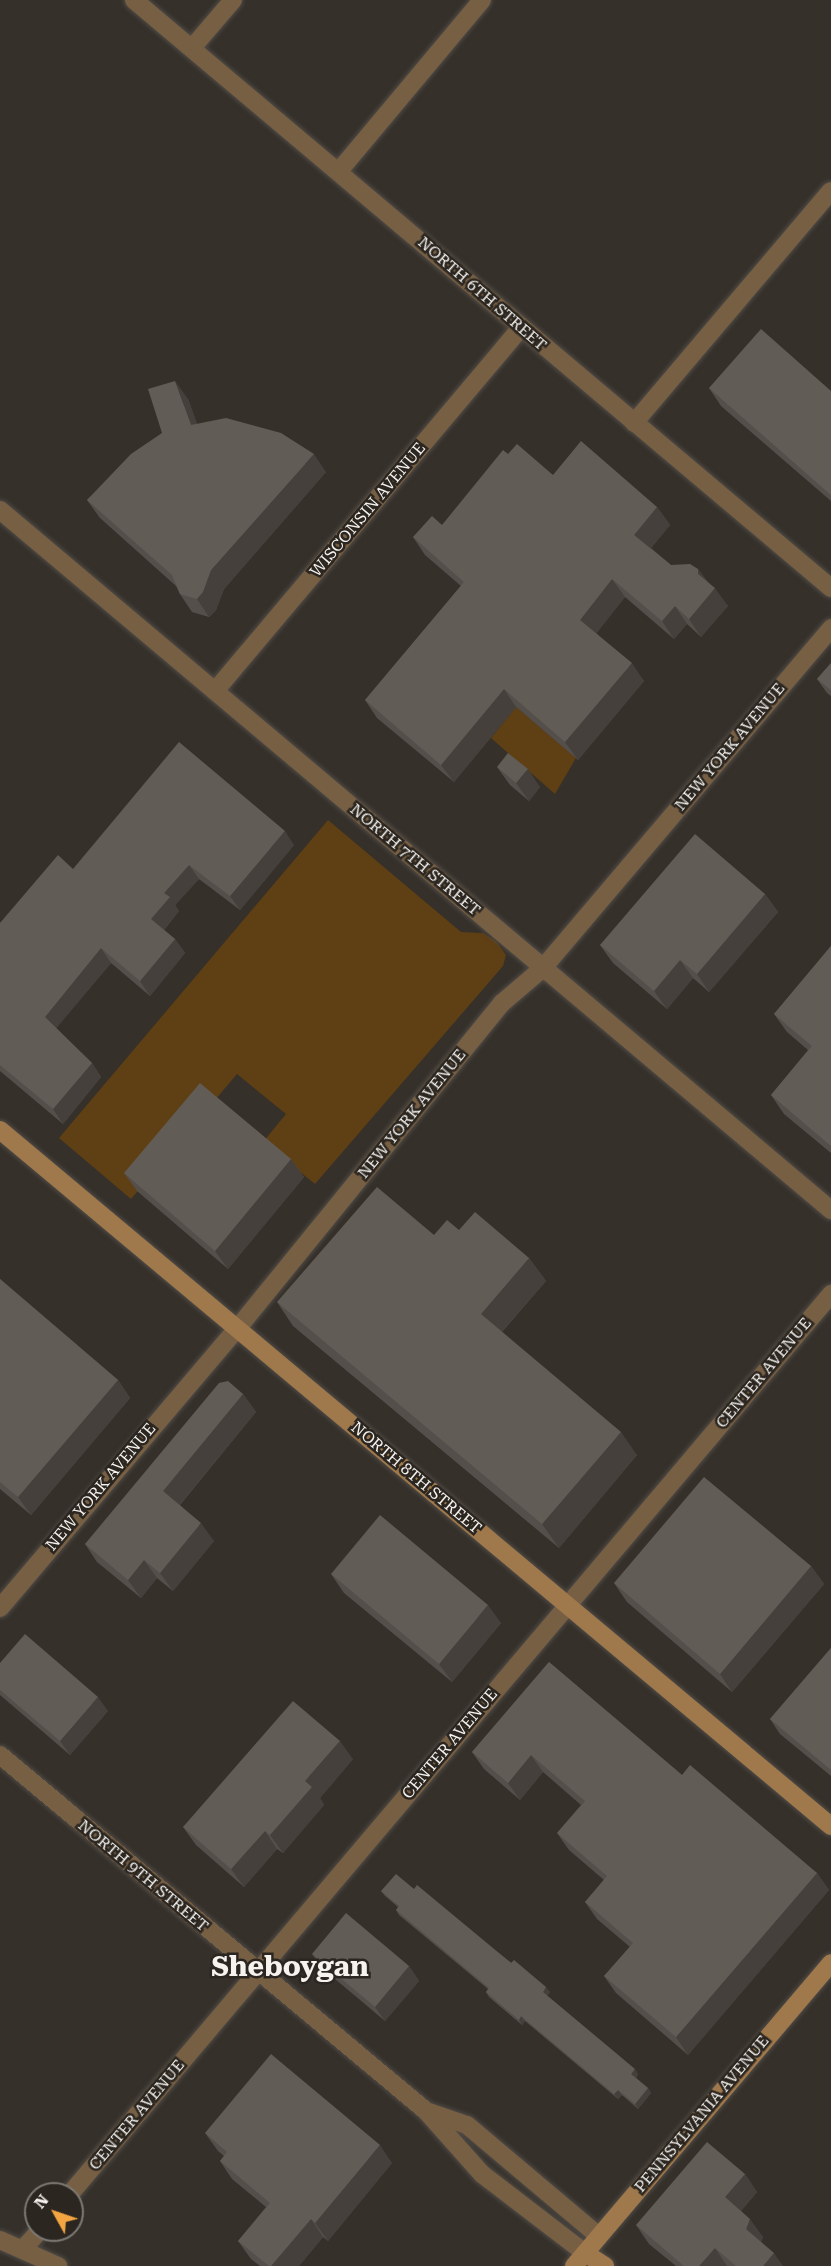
<!DOCTYPE html>
<style>
body{margin:0}
#map{position:relative;width:831px;height:2266px;overflow:hidden;background:#35302a;font-family:"Roboto Serif",serif}
div>[style]{position:absolute}
[style*='--x']{left:calc(var(--x)*1px);top:calc(var(--y)*1px);width:calc(var(--w)*1px);rotate:calc(var(--a)*1deg)}
.green>*{inset:0;background:#5f3f14}
.roads{filter:drop-shadow(0 0 2px #504b46) drop-shadow(0 0 2px #504b46)}
.street>*{height:18px;margin:-9px;padding:0 9px;transform-origin:9px;border-radius:9px;background:#775f44}
.secondary>*{height:18px;margin:-9px;padding:0 9px;transform-origin:9px;border-radius:9px;background:#9f784c}
.wall>*{inset:0;background:#544f4a}
.shaded-wall>*{inset:0;background:#45403c}
.building>*{inset:0;background:#625c56}
span{translate:-50% -50%;white-space:nowrap;text-align:center;line-height:1.15;-webkit-text-stroke:5px #2b2620;paint-order:stroke}
.street-label{font-size:16px;color:#f6f3ef}
.town-label{font-size:28px;color:#f6f3ef;font-weight:700}
.north{position:absolute;left:24px;top:2182px;width:60px;height:60px;box-sizing:border-box;background:#2b2620;border:2px solid #7c7873;border-radius:50%;rotate:310deg;font-size:16px;font-weight:700;line-height:24px;text-align:center;color:#f6f3ef}
.north::after{content:'';display:block;margin:auto;width:21px;height:27px;background:#f2a541;clip-path:polygon(50% 0,100% 100%,50% 72%,0 100%)}
</style>
<div id="map">
<div class="green">
<div style="clip-path:polygon(516px 707px,576px 758px,555px 794px,491px 738px)"></div>
<div style="clip-path:polygon(328px 820px,461px 932px,483px 933px,496px 941px,506px 955px,503px 966px,315px 1184px,263px 1142px,286px 1114px,237px 1074px,131px 1199px,59px 1138px)"></div>
</div>
<div class="roads">
<div class="street">
<div style="--x:134;--y:0;--w:912;--a:40.15"></div>
<div style="--x:192;--y:48;--w:63;--a:-49.5"></div>
<div style="--x:339;--y:171;--w:223;--a:-50.1"></div>
<div style="--x:634;--y:423;--w:304;--a:-49.7"></div>
<div style="--x:0;--y:510;--w:1087;--a:40.11"></div>
<div style="--x:215;--y:691;--w:475;--a:-49.9"></div>
<div style="--x:0;--y:1608;--w:366;--a:-49.7"></div>
<div style="--x:237;--y:1329;--w:420;--a:-50.9"></div>
<div style="--x:502;--y:1003;--w:54;--a:-40.5"></div>
<div style="--x:543;--y:968;--w:446;--a:-49.7"></div>
<div style="--x:0;--y:1755;--w:555;--a:39.88"></div>
<div style="--x:426;--y:2111;--w:84;--a:48.4"></div>
<div style="--x:482;--y:2174;--w:130;--a:37.5"></div>
<div style="--x:426;--y:2111;--w:43;--a:18.9"></div>
<div style="--x:467;--y:2125;--w:172;--a:40.1"></div>
<div style="--x:70;--y:2194;--w:1179;--a:-49.78"></div>
<div style="--x:0;--y:2240;--w:64;--a:24.1"></div>
<div style="--x:23;--y:2249;--w:25;--a:-48"></div>
</div>
<div class="secondary">
<div style="--x:0;--y:1130;--w:1084;--a:39.95"></div>
<div style="--x:585;--y:2253;--w:24;--a:33"></div>
<div style="--x:574;--y:2266;--w:397;--a:-49.7"></div>
</div>
</div>
<div class="wall">
<div style="clip-path:polygon(709px 388px,831px 391px,831px 501px,721px 406px)"></div>
<div style="clip-path:polygon(188px 399px,197px 424px,326px 472px,224px 589px,216px 610px,209px 617px,192px 612px,180px 594px,176px 586px,100px 518px,87px 500px,162px 433px)"></div>
<div style="clip-path:polygon(508px 454px,553px 475px,657px 507px,670px 525px,651px 548px,671px 565px,698px 569px,707px 581px,728px 606px,701px 637px,687px 624px,674px 639px,625px 597px,596px 633px,644px 681px,578px 760px,516px 707px,454px 782px,377px 718px,365px 700px,461px 586px,425px 555px,413px 537px,442px 525px)"></div>
<div style="clip-path:polygon(831px 663px,831px 696px,827px 693px,817px 679px)"></div>
<div style="clip-path:polygon(497px 767px,540px 787px,529px 801px,510px 785px)"></div>
<div style="clip-path:polygon(294px 845px,240px 910px,199px 879px,175px 905px,179px 911px,164px 930px,175px 939px,185px 953px,150px 996px,111px 963px,56px 1028px,92px 1063px,101px 1077px,63px 1124px,0 1071px,0 923px,73px 869px)"></div>
<div style="clip-path:polygon(765px 894px,778px 912px,709px 992px,693px 978px,667px 1009px,613px 963px,600px 945px)"></div>
<div style="clip-path:polygon(831px 946px,831px 1153px,784px 1114px,771px 1095px,808px 1050px,787px 1032px,774px 1014px)"></div>
<div style="clip-path:polygon(291px 1159px,304px 1177px,228px 1269px,137px 1191px,124px 1173px)"></div>
<div style="clip-path:polygon(459px 1230px,529px 1258px,546px 1281px,502px 1332px,637px 1455px,559px 1548px,293px 1326px,277px 1302px,434px 1235px)"></div>
<div style="clip-path:polygon(0 1279px,118px 1380px,130px 1398px,31px 1515px,0 1489px)"></div>
<div style="clip-path:polygon(243px 1394px,256px 1412px,180px 1505px,214px 1541px,173px 1591px,157px 1578px,141px 1598px,97px 1562px,85px 1544px)"></div>
<div style="clip-path:polygon(811px 1566px,824px 1584px,732px 1692px,627px 1602px,614px 1583px)"></div>
<div style="clip-path:polygon(331px 1574px,501px 1623px,452px 1682px,344px 1593px)"></div>
<div style="clip-path:polygon(831px 1648px,831px 1776px,780px 1734px,770px 1719px)"></div>
<div style="clip-path:polygon(549px 1662px,682px 1775px,817px 1873px,829px 1890px,688px 2055px,616px 1993px,604px 1976px,630px 1947px,597px 1919px,585px 1902px,604px 1880px,569px 1850px,557px 1833px,581px 1805px,543px 1772px,520px 1800px,484px 1769px,472px 1752px)"></div>
<div style="clip-path:polygon(0 1663px,108px 1711px,70px 1755px,0 1695px)"></div>
<div style="clip-path:polygon(353px 1759px,320px 1798px,324px 1805px,283px 1853px,277px 1849px,244px 1887px,196px 1845px,183px 1827px)"></div>
<div style="clip-path:polygon(414px 1889px,550px 1992px,547px 1996px,638px 2074px,636px 2078px,648px 2088px,651px 2093px,638px 2109px,622px 2095px,618px 2099px,525px 2021px,522px 2025px,489px 1997px,486px 1992px,488px 1989px,399px 1915px,396px 1910px,398px 1907px,385px 1896px,381px 1891px)"></div>
<div style="clip-path:polygon(312px 1954px,409px 1966px,419px 1981px,385px 2021px,322px 1968px)"></div>
<div style="clip-path:polygon(205px 2133px,392px 2163px,328px 2241px,323px 2237px,299px 2266px,260px 2266px,251px 2259px,238px 2241px,266px 2207px,232px 2179px,220px 2161px,224px 2156px,218px 2151px)"></div>
<div style="clip-path:polygon(745px 2174px,757px 2192px,741px 2211px,763px 2237px,761px 2242px,783px 2266px,676px 2266px,649px 2244px,636px 2225px)"></div>
</div>
<div class="shaded-wall">
<div style="clip-path:polygon(175px 381px,188px 399px,204px 443px,191px 425px)"></div>
<div style="clip-path:polygon(314px 454px,326px 472px,224px 589px,216px 610px,209px 617px,197px 599px,211px 570px)"></div>
<div style="clip-path:polygon(657px 507px,670px 525px,647px 553px,634px 535px)"></div>
<div style="clip-path:polygon(698px 569px,711px 587px,698px 574px)"></div>
<div style="clip-path:polygon(612px 579px,625px 597px,593px 638px,580px 620px)"></div>
<div style="clip-path:polygon(715px 588px,728px 606px,701px 637px,689px 619px)"></div>
<div style="clip-path:polygon(675px 606px,687px 624px,674px 639px,662px 621px)"></div>
<div style="clip-path:polygon(632px 663px,644px 681px,578px 760px,565px 742px)"></div>
<div style="clip-path:polygon(504px 689px,516px 707px,454px 782px,441px 765px)"></div>
<div style="clip-path:polygon(528px 769px,540px 787px,529px 801px,516px 783px)"></div>
<div style="clip-path:polygon(285px 831px,294px 845px,240px 910px,230px 896px)"></div>
<div style="clip-path:polygon(189px 865px,199px 879px,175px 905px,179px 911px,161px 933px,151px 919px,164px 893px)"></div>
<div style="clip-path:polygon(765px 894px,778px 912px,709px 992px,697px 974px)"></div>
<div style="clip-path:polygon(175px 939px,185px 953px,150px 996px,140px 981px)"></div>
<div style="clip-path:polygon(101px 948px,111px 963px,54px 1031px,45px 1017px)"></div>
<div style="clip-path:polygon(680px 960px,693px 978px,667px 1009px,654px 991px)"></div>
<div style="clip-path:polygon(92px 1063px,101px 1077px,63px 1124px,53px 1109px)"></div>
<div style="clip-path:polygon(291px 1159px,304px 1177px,228px 1269px,215px 1251px)"></div>
<div style="clip-path:polygon(529px 1258px,546px 1281px,497px 1337px,481px 1314px)"></div>
<div style="clip-path:polygon(118px 1380px,130px 1398px,31px 1515px,18px 1497px)"></div>
<div style="clip-path:polygon(243px 1394px,256px 1412px,176px 1509px,163px 1491px)"></div>
<div style="clip-path:polygon(621px 1432px,637px 1455px,559px 1548px,542px 1524px)"></div>
<div style="clip-path:polygon(201px 1523px,214px 1541px,173px 1591px,160px 1573px)"></div>
<div style="clip-path:polygon(144px 1560px,157px 1578px,141px 1598px,128px 1580px)"></div>
<div style="clip-path:polygon(811px 1566px,824px 1584px,732px 1692px,720px 1674px)"></div>
<div style="clip-path:polygon(488px 1605px,501px 1623px,452px 1682px,439px 1664px)"></div>
<div style="clip-path:polygon(98px 1697px,108px 1711px,70px 1755px,60px 1741px)"></div>
<div style="clip-path:polygon(340px 1741px,353px 1759px,320px 1798px,324px 1805px,283px 1853px,270px 1835px,305px 1781px)"></div>
<div style="clip-path:polygon(531px 1755px,543px 1772px,520px 1800px,508px 1783px)"></div>
<div style="clip-path:polygon(265px 1831px,277px 1849px,244px 1887px,231px 1869px)"></div>
<div style="clip-path:polygon(817px 1873px,829px 1890px,688px 2055px,676px 2037px)"></div>
<div style="clip-path:polygon(409px 1966px,419px 1981px,385px 2021px,375px 2007px)"></div>
<div style="clip-path:polygon(546px 1987px,550px 1992px,546px 1997px,543px 1992px)"></div>
<div style="clip-path:polygon(521px 2016px,525px 2021px,522px 2025px,519px 2020px)"></div>
<div style="clip-path:polygon(635px 2069px,638px 2074px,635px 2079px,631px 2074px)"></div>
<div style="clip-path:polygon(648px 2088px,651px 2093px,638px 2109px,635px 2104px)"></div>
<div style="clip-path:polygon(618px 2090px,622px 2095px,618px 2099px,614px 2094px)"></div>
<div style="clip-path:polygon(380px 2145px,392px 2163px,328px 2241px,315px 2223px)"></div>
<div style="clip-path:polygon(745px 2174px,757px 2192px,737px 2216px,725px 2197px)"></div>
<div style="clip-path:polygon(311px 2219px,323px 2237px,299px 2266px,271px 2266px)"></div>
<div style="clip-path:polygon(750px 2219px,763px 2237px,758px 2247px,746px 2229px)"></div>
<div style="clip-path:polygon(715px 2248px,727px 2266px,699px 2266px)"></div>
<div style="clip-path:polygon(774px 2253px,783px 2266px,763px 2266px)"></div>
</div>
<div class="building">
<div style="clip-path:polygon(761px 329px,831px 391px,831px 495px,709px 388px)"></div>
<div style="clip-path:polygon(175px 381px,191px 425px,226px 418px,281px 433px,314px 454px,211px 570px,203px 592px,197px 599px,180px 594px,172px 575px,87px 500px,131px 454px,162px 433px,148px 389px)"></div>
<div style="clip-path:polygon(581px 441px,657px 507px,634px 535px,671px 565px,690px 564px,698px 569px,698px 574px,715px 588px,689px 619px,675px 606px,662px 621px,612px 579px,580px 620px,632px 663px,565px 742px,504px 689px,441px 765px,365px 700px,464px 582px,413px 537px,432px 516px,442px 525px,503px 450px,508px 454px,517px 444px,553px 475px)"></div>
<div style="clip-path:polygon(831px 663px,831px 690px,817px 679px)"></div>
<div style="clip-path:polygon(179px 742px,285px 831px,230px 896px,189px 865px,164px 893px,170px 897px,151px 919px,175px 939px,140px 981px,101px 948px,45px 1017px,92px 1063px,53px 1109px,0 1065px,0 923px,58px 855px,73px 869px)"></div>
<div style="clip-path:polygon(508px 753px,528px 769px,516px 783px,497px 767px)"></div>
<div style="clip-path:polygon(695px 834px,765px 894px,697px 974px,680px 960px,654px 991px,600px 945px)"></div>
<div style="clip-path:polygon(831px 946px,831px 1146px,771px 1095px,812px 1046px,774px 1014px)"></div>
<div style="clip-path:polygon(200px 1083px,291px 1159px,215px 1251px,124px 1173px)"></div>
<div style="clip-path:polygon(377px 1187px,434px 1235px,447px 1220px,459px 1230px,475px 1212px,529px 1258px,481px 1314px,621px 1432px,542px 1524px,277px 1302px)"></div>
<div style="clip-path:polygon(0 1279px,118px 1380px,18px 1497px,0 1482px)"></div>
<div style="clip-path:polygon(228px 1381px,243px 1394px,163px 1491px,201px 1523px,160px 1573px,144px 1560px,128px 1580px,85px 1544px,219px 1383px)"></div>
<div style="clip-path:polygon(704px 1477px,811px 1566px,720px 1674px,614px 1583px)"></div>
<div style="clip-path:polygon(380px 1515px,488px 1605px,439px 1664px,331px 1574px)"></div>
<div style="clip-path:polygon(25px 1634px,98px 1697px,60px 1741px,0 1690px,0 1663px)"></div>
<div style="clip-path:polygon(831px 1648px,831px 1770px,770px 1719px)"></div>
<div style="clip-path:polygon(549px 1662px,682px 1775px,690px 1765px,817px 1873px,676px 2037px,604px 1976px,633px 1943px,585px 1902px,607px 1876px,557px 1833px,585px 1801px,531px 1755px,508px 1783px,472px 1752px)"></div>
<div style="clip-path:polygon(293px 1701px,340px 1741px,305px 1781px,312px 1787px,270px 1835px,265px 1831px,231px 1869px,183px 1827px)"></div>
<div style="clip-path:polygon(396px 1874px,414px 1889px,417px 1885px,511px 1963px,514px 1960px,546px 1987px,543px 1992px,635px 2069px,631px 2074px,648px 2088px,635px 2104px,618px 2090px,614px 2094px,521px 2016px,519px 2020px,486px 1992px,489px 1988px,396px 1910px,399px 1906px,381px 1891px)"></div>
<div style="clip-path:polygon(346px 1913px,409px 1966px,375px 2007px,312px 1954px)"></div>
<div style="clip-path:polygon(271px 2054px,380px 2145px,315px 2223px,311px 2219px,271px 2266px,269px 2266px,238px 2241px,270px 2203px,220px 2161px,227px 2152px,205px 2133px)"></div>
<div style="clip-path:polygon(707px 2142px,745px 2174px,725px 2197px,750px 2219px,746px 2229px,774px 2253px,763px 2266px,736px 2266px,715px 2248px,699px 2266px,684px 2266px,636px 2225px)"></div>
</div>
<div class="street-label">
<span style="left:482px;top:294px;rotate:41deg">NORTH 6TH STREET</span>
<span style="left:368px;top:510px;rotate:-50deg">WISCONSIN AVENUE</span>
<span style="left:730px;top:747px;rotate:-50deg">NEW YORK AVENUE</span>
<span style="left:415px;top:860px;rotate:40deg">NORTH 7TH STREET</span>
<span style="left:412px;top:1114px;rotate:-51deg">NEW YORK AVENUE</span>
<span style="left:764px;top:1373px;rotate:-50deg">CENTER AVENUE</span>
<span style="left:416px;top:1478px;rotate:40deg">NORTH 8TH STREET</span>
<span style="left:101px;top:1487px;rotate:-50deg">NEW YORK AVENUE</span>
<span style="left:450px;top:1744px;rotate:-50deg">CENTER AVENUE</span>
<span style="left:143px;top:1876px;rotate:40deg">NORTH 9TH STREET</span>
<span style="left:702px;top:2114px;rotate:-50deg">PENNSYLVANIA AVENUE</span>
<span style="left:137px;top:2115px;rotate:-50deg">CENTER AVENUE</span>
</div>
<div class="town-label">
<span style="left:290px;top:1967px">Sheboygan</span>
</div>
<div class="north">N</div>
</div>
